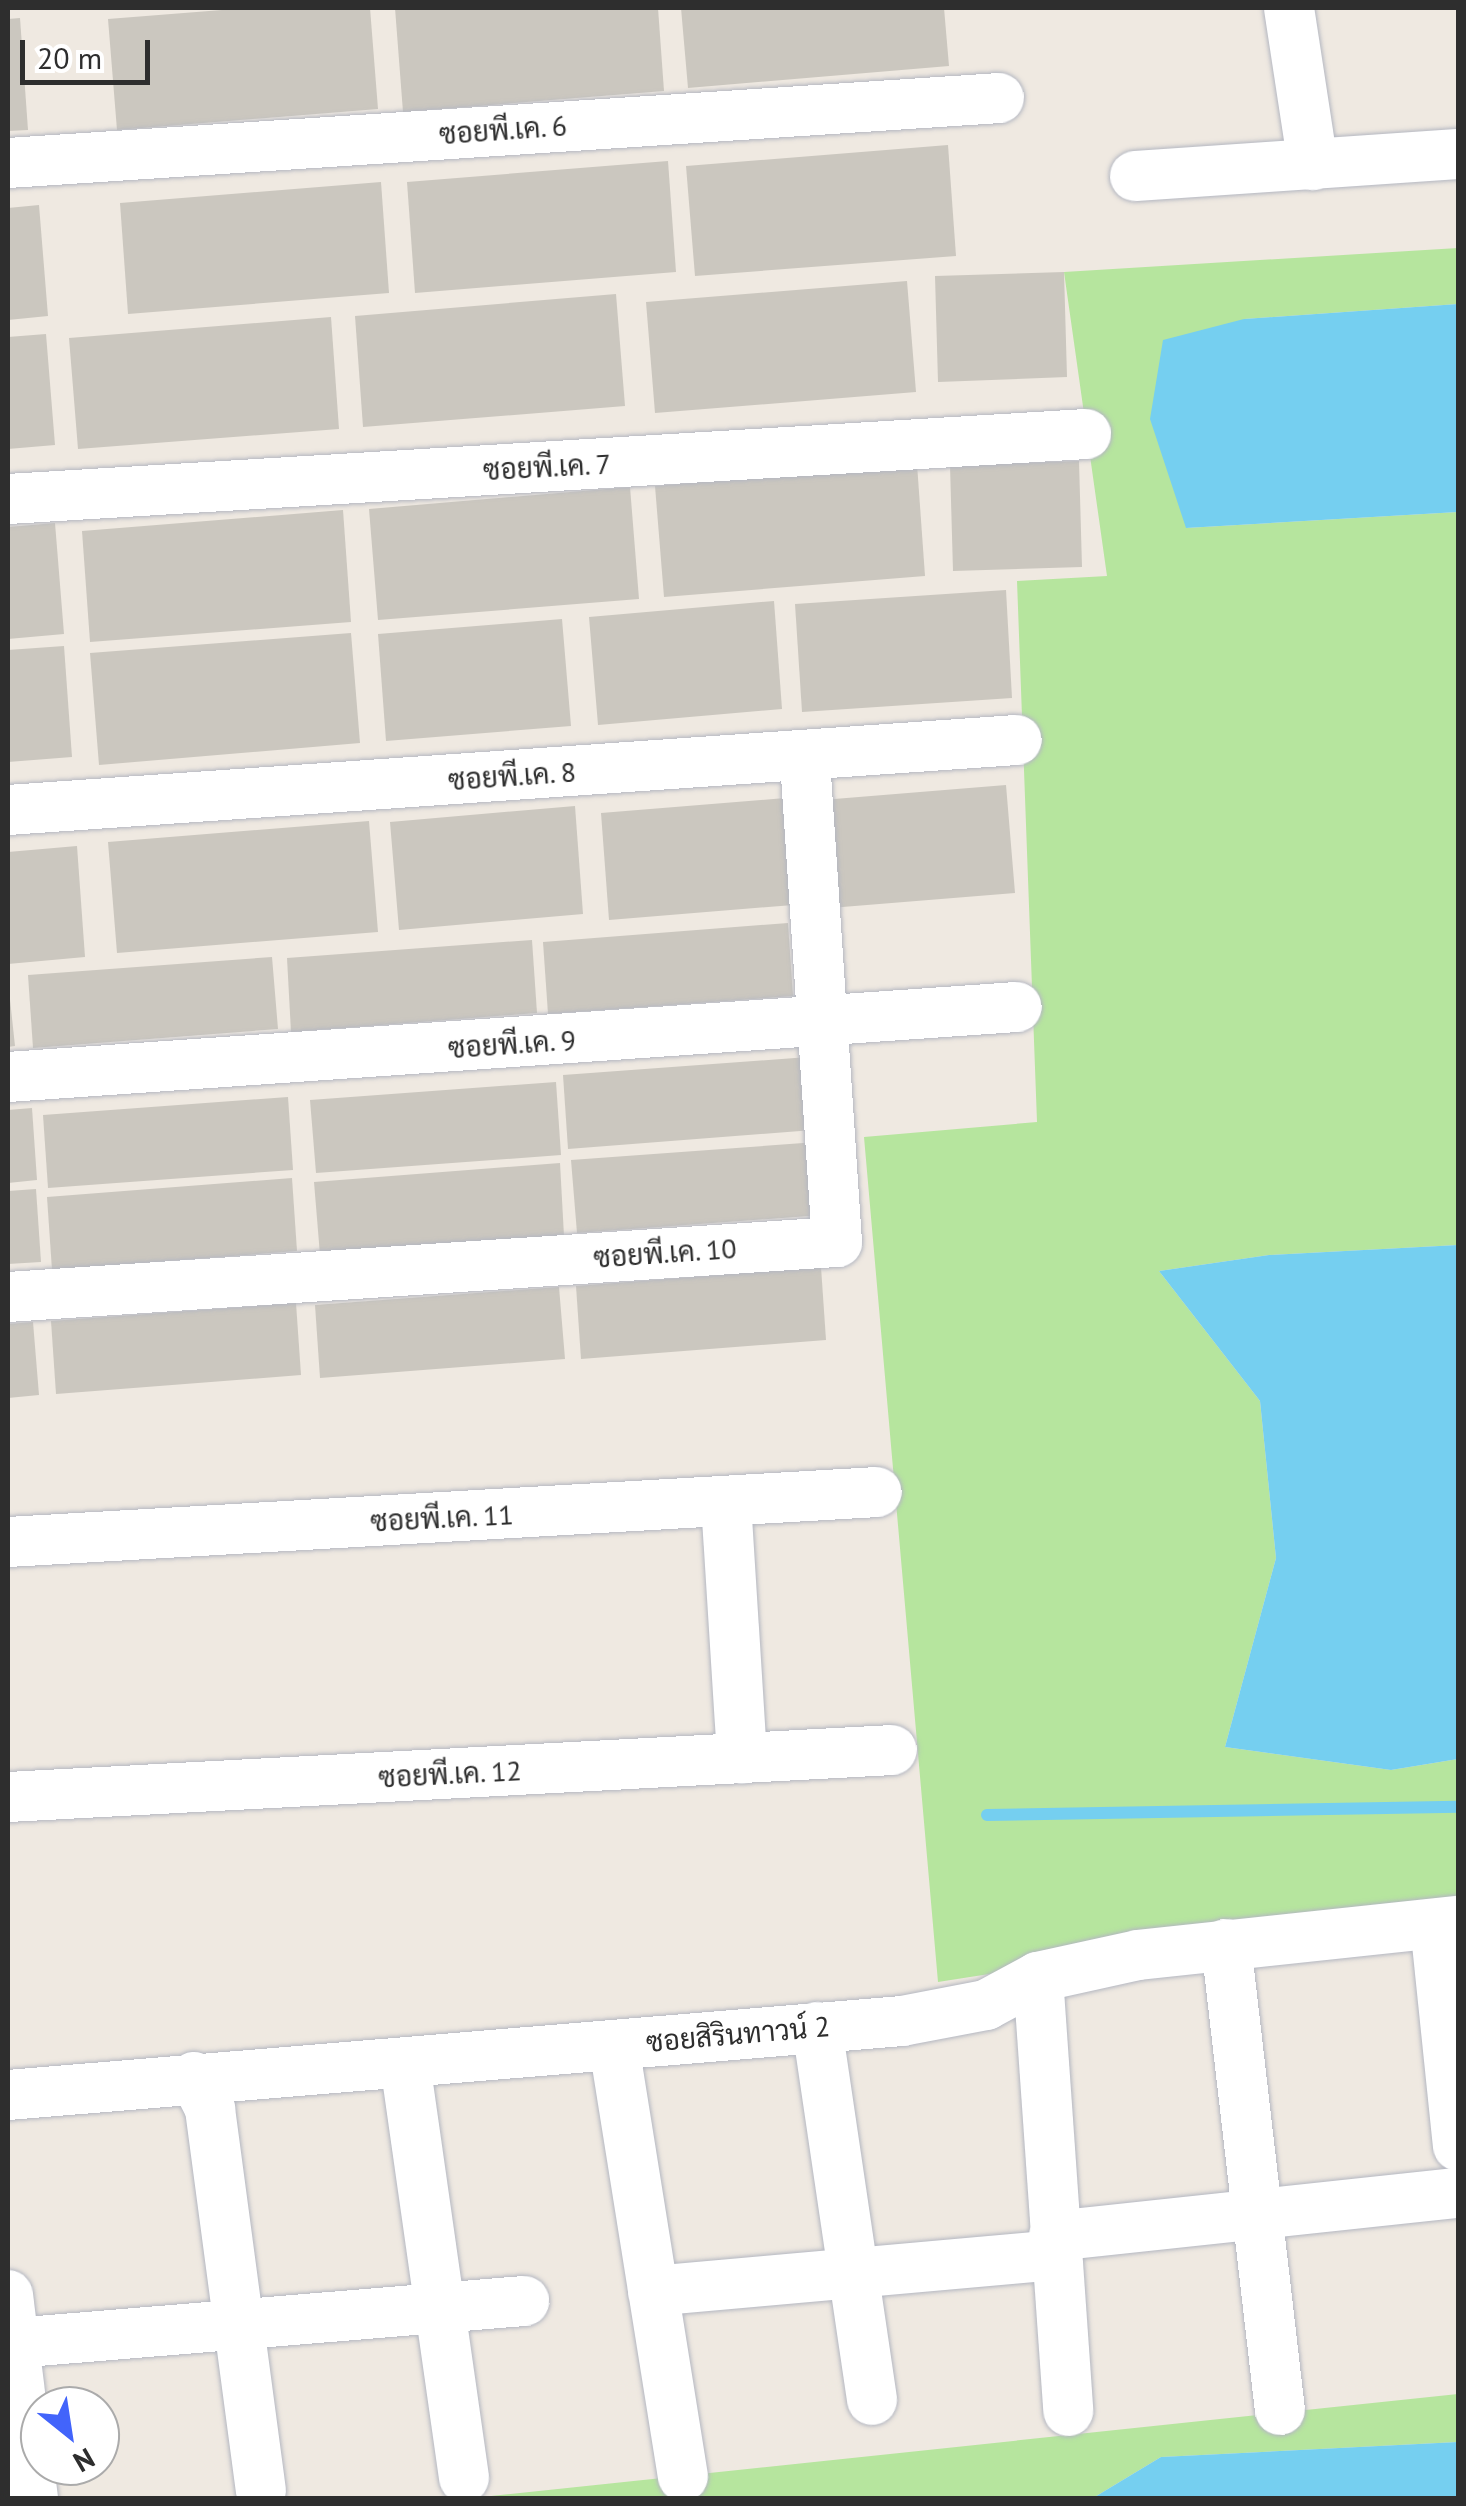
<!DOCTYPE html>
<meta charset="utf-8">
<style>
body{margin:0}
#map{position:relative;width:1466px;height:2506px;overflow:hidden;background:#efe9e1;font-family:"PT Sans",Sarabun,sans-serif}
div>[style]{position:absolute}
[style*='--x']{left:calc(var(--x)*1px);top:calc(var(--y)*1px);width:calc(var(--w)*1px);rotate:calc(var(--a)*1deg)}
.green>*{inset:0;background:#b6e59e}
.water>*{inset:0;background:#75cff0}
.stream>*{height:12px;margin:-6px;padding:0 6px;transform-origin:6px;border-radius:6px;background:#75cff0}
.building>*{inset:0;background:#cbc7bf}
.roads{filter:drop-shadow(0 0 2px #b4b7c1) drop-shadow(0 0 2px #b4b7c1)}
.minor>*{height:50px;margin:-25px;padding:0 25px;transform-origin:25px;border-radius:25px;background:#fff}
span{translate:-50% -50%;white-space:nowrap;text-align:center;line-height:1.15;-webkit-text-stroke:8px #fff;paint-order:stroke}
.street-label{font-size:28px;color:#2e2e2e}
.frame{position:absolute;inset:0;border:10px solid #2e2e2e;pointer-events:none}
.north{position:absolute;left:20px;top:2386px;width:100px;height:100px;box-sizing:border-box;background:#fff;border:2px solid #ababab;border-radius:50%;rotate:150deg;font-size:28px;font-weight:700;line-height:40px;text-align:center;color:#2e2e2e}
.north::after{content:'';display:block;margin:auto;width:35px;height:45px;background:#4264fb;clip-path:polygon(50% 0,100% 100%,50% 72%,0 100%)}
.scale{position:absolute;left:20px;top:40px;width:130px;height:45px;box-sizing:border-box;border:5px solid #2e2e2e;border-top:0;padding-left:12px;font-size:30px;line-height:35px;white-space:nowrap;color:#2e2e2e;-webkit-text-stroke:8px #fff;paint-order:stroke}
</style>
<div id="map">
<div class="green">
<div style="clip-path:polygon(1458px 248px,1458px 304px,1244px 319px,1186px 528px,1458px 512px,1458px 1245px,1269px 1255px,1159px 1271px,1260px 1401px,1276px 1558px,1225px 1747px,1391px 1770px,1458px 1759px,1458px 1900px,938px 1982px,864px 1137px,1037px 1122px,1017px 581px,1107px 576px,1064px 272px)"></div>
<div style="clip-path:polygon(1458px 2394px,1458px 2442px,1161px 2457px,1093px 2498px,472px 2498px)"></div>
</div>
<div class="water">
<div style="clip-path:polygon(1458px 304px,1458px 512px,1186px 528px,1150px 419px,1163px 340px,1244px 319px)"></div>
<div style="clip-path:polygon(1458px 1245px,1458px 1759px,1391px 1770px,1225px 1747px,1276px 1558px,1260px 1401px,1159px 1271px,1269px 1255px)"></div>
<div style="clip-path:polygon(1458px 2442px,1458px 2498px,1093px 2498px,1161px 2457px)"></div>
</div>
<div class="stream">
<div style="--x:987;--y:1815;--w:471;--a:-1"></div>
</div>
<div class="building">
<div style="clip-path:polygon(247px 8px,370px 8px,378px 109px,117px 130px,108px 19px)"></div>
<div style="clip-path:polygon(395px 8px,658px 8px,664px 91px,403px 112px)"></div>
<div style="clip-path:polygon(681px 8px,944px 8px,949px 66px,688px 88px)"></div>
<div style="clip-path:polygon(20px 18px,28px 130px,8px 131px,8px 19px)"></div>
<div style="clip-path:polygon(948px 145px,956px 256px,695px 276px,686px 166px)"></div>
<div style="clip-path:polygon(668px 161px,676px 272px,415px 293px,407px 182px)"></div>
<div style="clip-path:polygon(381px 182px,389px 293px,128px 314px,120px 203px)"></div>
<div style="clip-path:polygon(39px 205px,48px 316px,8px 320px,8px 208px)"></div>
<div style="clip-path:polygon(1064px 272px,1067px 377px,938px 382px,935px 276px)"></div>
<div style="clip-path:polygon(907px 281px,916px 392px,655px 413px,646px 302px)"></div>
<div style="clip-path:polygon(616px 294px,625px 406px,363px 427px,355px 316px)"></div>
<div style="clip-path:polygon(331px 317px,339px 429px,78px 449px,69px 338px)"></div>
<div style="clip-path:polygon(46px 334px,55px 445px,8px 449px,8px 337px)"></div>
<div style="clip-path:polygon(1079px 461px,1082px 567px,953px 571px,950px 465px)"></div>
<div style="clip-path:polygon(917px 464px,925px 576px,664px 597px,655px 486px)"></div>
<div style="clip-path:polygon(630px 487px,639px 599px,378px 620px,369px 509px)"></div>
<div style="clip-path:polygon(343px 510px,351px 622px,90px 642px,82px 531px)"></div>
<div style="clip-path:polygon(55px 523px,64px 634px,8px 639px,8px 527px)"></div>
<div style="clip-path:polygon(1006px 590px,1012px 698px,802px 712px,795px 604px)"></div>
<div style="clip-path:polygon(774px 601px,782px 709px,598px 725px,589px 617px)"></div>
<div style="clip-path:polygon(562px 619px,571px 726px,386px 741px,378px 634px)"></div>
<div style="clip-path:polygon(351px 633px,360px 743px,99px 765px,90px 653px)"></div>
<div style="clip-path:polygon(64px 646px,72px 757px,8px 762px,8px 650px)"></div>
<div style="clip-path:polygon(1006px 785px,1015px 893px,830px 908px,822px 800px)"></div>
<div style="clip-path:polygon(785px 798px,793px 905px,609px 920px,601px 813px)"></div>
<div style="clip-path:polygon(575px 806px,583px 914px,399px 930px,390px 822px)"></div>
<div style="clip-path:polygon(369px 821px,378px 932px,117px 953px,108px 842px)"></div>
<div style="clip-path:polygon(77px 846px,85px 957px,8px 964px,8px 852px)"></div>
<div style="clip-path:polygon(788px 923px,793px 996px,548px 1014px,543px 942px)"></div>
<div style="clip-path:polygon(532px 940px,537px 1013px,291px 1032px,287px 958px)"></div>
<div style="clip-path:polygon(272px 957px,278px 1029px,33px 1048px,28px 975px)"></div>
<div style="clip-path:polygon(8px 981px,15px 1046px,8px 1047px)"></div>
<div style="clip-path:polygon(808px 1057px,813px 1130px,568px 1149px,563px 1075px)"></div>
<div style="clip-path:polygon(556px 1082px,561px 1155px,316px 1173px,310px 1100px)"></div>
<div style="clip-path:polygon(288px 1097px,293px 1170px,48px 1188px,43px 1115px)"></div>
<div style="clip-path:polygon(32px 1108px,37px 1180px,8px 1183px,8px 1110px)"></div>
<div style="clip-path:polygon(817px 1142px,822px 1215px,577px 1233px,571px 1160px)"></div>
<div style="clip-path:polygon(560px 1163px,564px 1236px,320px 1255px,314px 1182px)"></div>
<div style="clip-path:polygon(292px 1178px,297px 1251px,52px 1270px,47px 1197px)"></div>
<div style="clip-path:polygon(36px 1189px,41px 1262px,8px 1264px,8px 1191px)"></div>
<div style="clip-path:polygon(821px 1267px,826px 1340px,581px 1359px,576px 1286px)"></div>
<div style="clip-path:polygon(559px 1287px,565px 1359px,320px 1378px,315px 1305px)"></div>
<div style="clip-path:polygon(296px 1303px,301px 1375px,56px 1394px,51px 1321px)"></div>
<div style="clip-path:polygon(33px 1322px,39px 1395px,8px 1398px,8px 1324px)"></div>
</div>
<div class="roads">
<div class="minor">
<div style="--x:1289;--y:8;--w:159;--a:81.3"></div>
<div style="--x:8;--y:163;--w:993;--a:-3.75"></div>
<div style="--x:1135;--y:176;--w:324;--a:-3.9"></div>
<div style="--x:8;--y:499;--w:1080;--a:-3.45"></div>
<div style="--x:8;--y:810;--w:1011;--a:-3.97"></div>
<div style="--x:8;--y:1077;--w:1011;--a:-3.97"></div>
<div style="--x:8;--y:1297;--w:831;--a:-3.8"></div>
<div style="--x:837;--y:1242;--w:486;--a:-93.8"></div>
<div style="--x:726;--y:1502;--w:257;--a:86.4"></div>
<div style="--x:8;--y:1542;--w:870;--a:-3.29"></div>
<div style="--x:8;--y:1797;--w:885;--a:-3.04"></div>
<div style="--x:1435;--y:1924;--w:223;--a:84.1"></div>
<div style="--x:1226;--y:1944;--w:469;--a:83.4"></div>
<div style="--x:1038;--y:1977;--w:435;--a:86"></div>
<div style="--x:817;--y:2027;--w:377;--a:81.6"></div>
<div style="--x:614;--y:2046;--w:436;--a:80.9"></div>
<div style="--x:405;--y:2063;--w:419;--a:81.9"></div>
<div style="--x:194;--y:2077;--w:36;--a:63"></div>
<div style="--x:210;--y:2109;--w:385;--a:82.4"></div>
<div style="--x:8;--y:2095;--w:897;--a:-4.73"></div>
<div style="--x:902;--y:2021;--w:86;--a:-10.8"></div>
<div style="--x:986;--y:2005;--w:59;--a:-28.3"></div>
<div style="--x:1038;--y:1977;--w:102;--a:-12.4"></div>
<div style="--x:1138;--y:1955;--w:322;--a:-6.1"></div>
<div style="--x:1054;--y:2236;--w:406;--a:-6.1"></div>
<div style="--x:653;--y:2291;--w:404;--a:-5.1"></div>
<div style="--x:8;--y:2295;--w:205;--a:83"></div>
<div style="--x:14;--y:2343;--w:512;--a:-4.71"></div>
</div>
</div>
<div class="street-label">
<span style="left:503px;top:130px;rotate:-4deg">ซอยพี.เค. 6</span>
<span style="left:547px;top:467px;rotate:-3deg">ซอยพี.เค. 7</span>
<span style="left:512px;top:776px;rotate:-4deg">ซอยพี.เค. 8</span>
<span style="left:512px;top:1044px;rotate:-4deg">ซอยพี.เค. 9</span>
<span style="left:665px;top:1253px;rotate:-4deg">ซอยพี.เค. 10</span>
<span style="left:442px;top:1518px;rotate:-3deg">ซอยพี.เค. 11</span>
<span style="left:450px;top:1774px;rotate:-3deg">ซอยพี.เค. 12</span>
<span style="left:738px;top:2034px;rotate:-5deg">ซอยสิรินทาวน์ 2</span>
</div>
<div class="frame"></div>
<div class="north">N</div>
<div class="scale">20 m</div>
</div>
